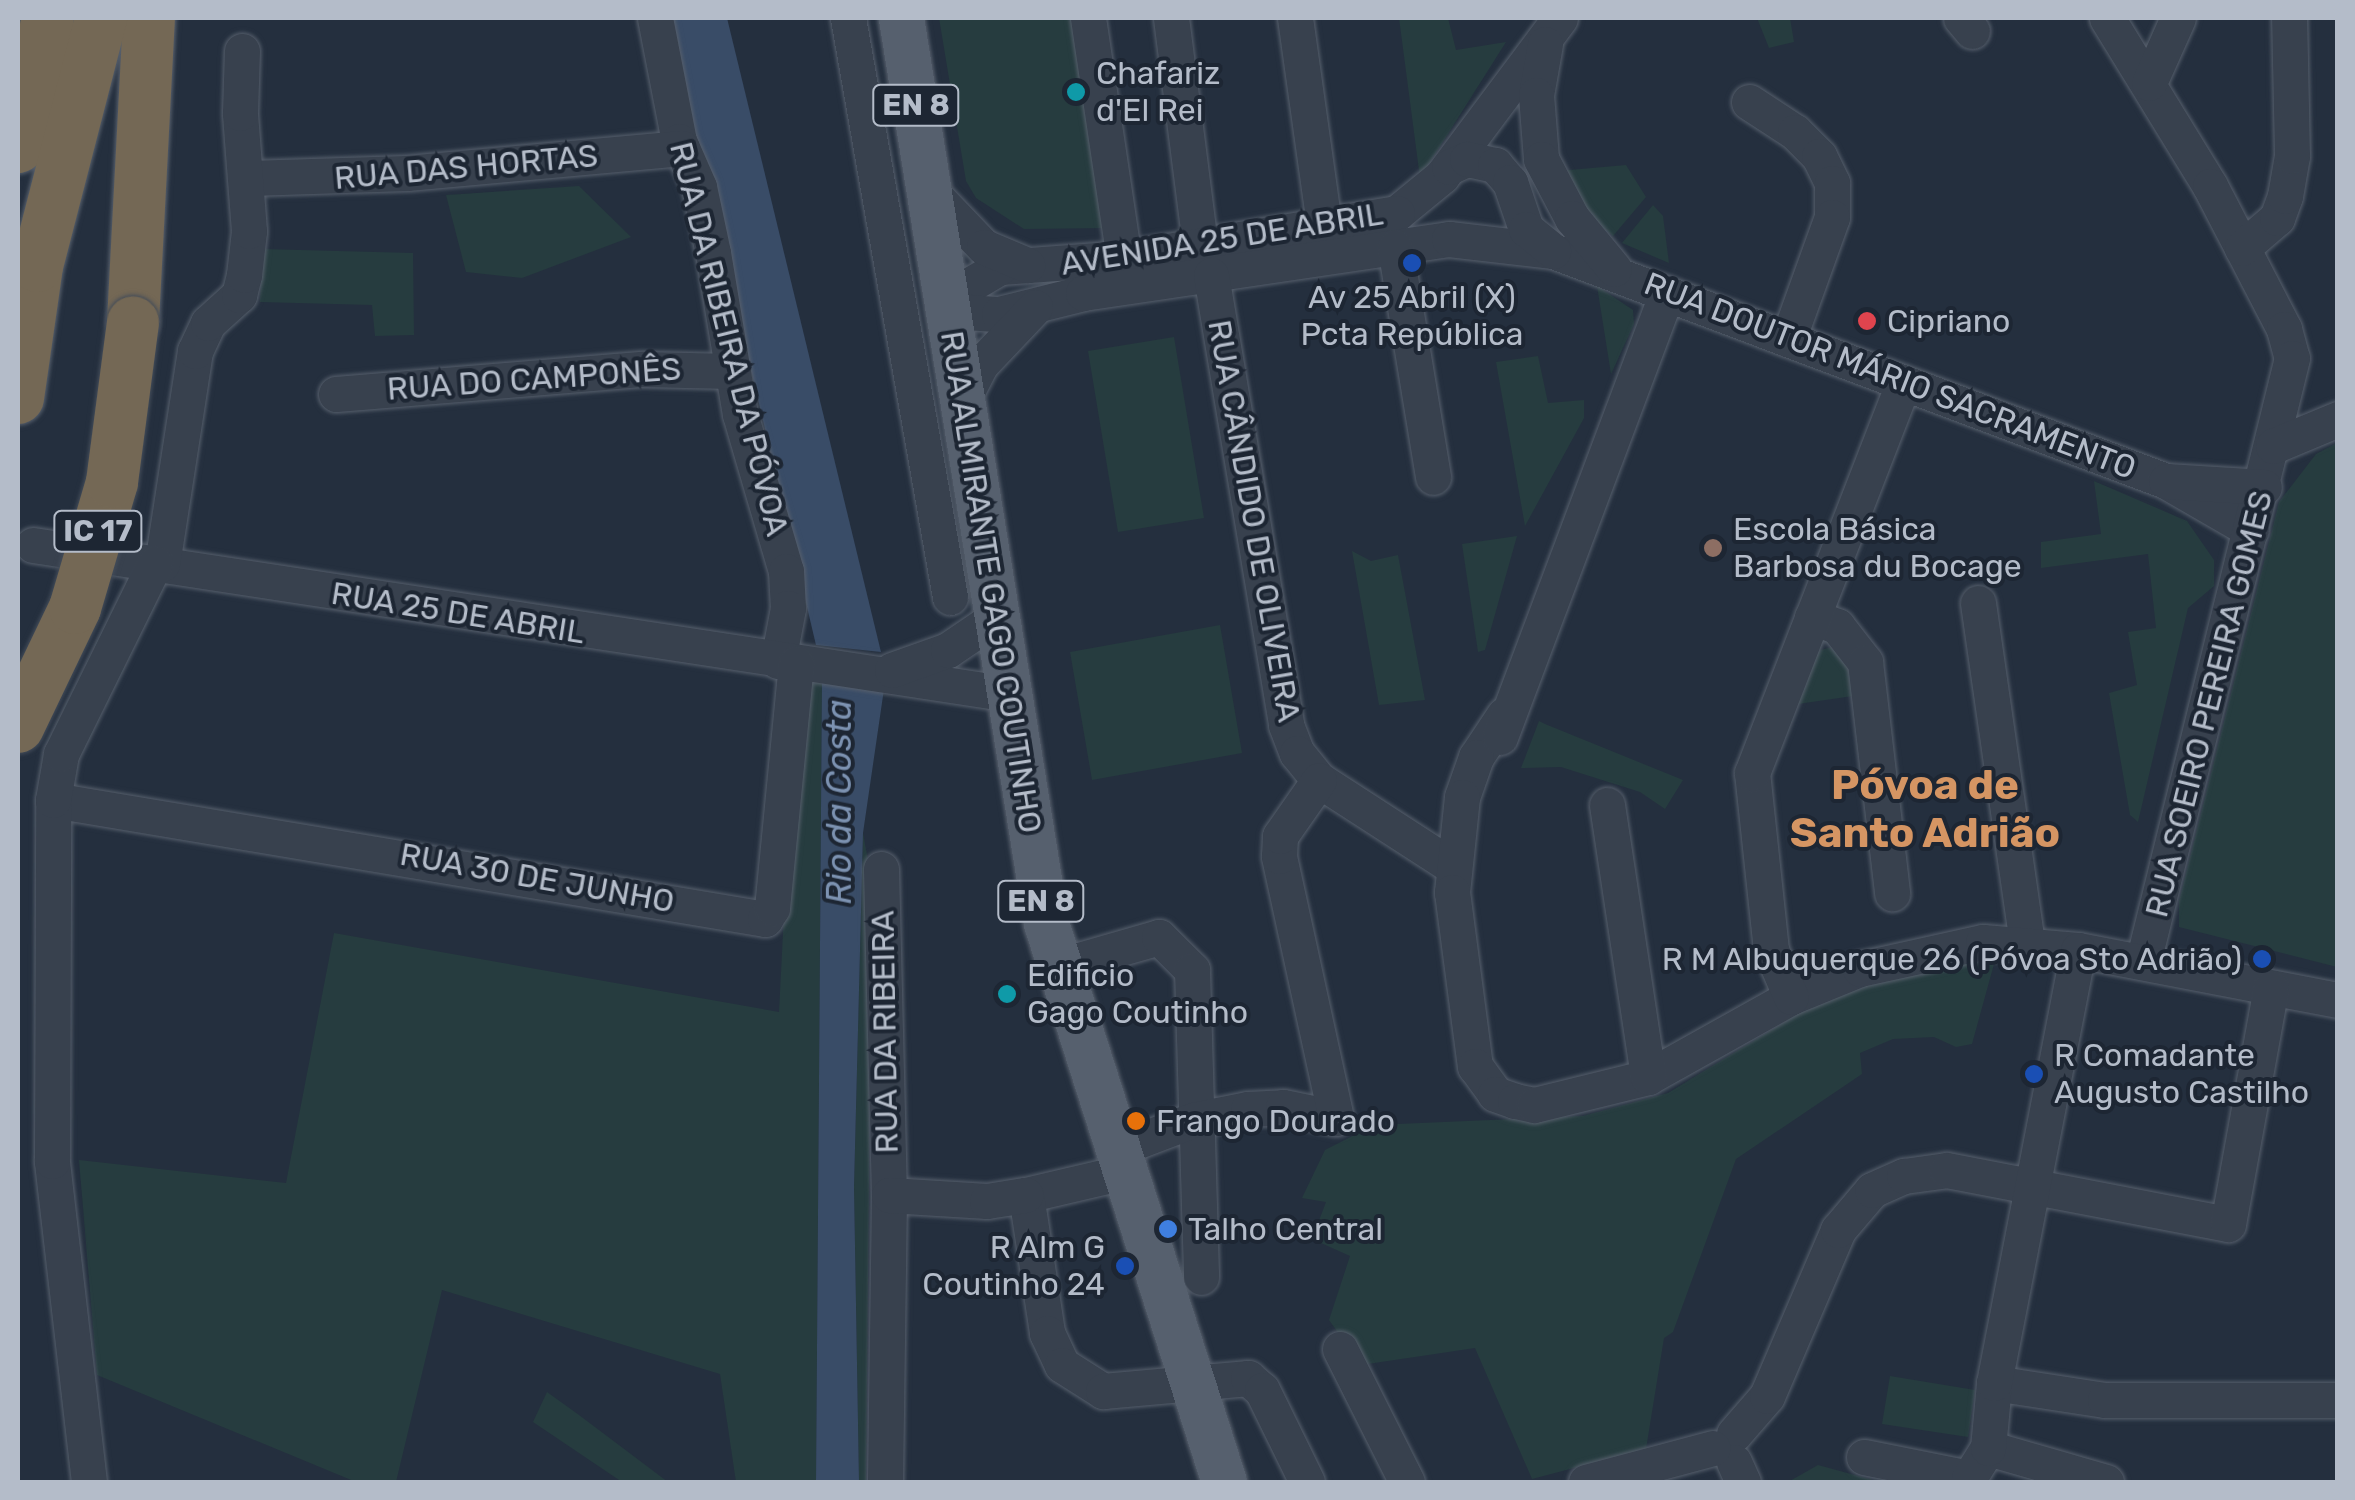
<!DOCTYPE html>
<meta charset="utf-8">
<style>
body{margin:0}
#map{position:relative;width:2355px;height:1500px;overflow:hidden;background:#242f3e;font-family:Rubik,sans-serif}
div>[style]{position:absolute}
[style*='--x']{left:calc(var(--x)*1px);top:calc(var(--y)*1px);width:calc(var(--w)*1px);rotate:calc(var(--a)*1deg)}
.green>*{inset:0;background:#263c3f}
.water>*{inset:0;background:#394c67}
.roads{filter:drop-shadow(0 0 2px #565f6c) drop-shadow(0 0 2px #565f6c)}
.minor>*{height:35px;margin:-17.5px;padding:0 17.5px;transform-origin:17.5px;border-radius:17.5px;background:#38414e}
.major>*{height:45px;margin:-22.5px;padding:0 22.5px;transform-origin:22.5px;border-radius:22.5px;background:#56606e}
.highway>*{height:52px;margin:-26px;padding:0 26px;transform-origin:26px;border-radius:26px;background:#746855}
.bridges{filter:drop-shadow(0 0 2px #434c59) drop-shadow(0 0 2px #434c59)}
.highway-bridge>*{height:52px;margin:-26px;padding:0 26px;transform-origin:26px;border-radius:26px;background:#746855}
.dots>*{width:28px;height:28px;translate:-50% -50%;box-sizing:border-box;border:5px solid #1d2633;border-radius:50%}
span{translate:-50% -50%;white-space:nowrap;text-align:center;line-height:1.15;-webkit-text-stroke:8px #1d2633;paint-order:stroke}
.shield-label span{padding:2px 8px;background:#1d2633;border:2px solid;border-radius:8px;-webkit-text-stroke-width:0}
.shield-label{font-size:30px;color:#b4bcc9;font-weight:700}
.poi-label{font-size:32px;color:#b4bcc9}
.left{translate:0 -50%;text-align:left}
.right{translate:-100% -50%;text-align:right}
.street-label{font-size:32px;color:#b4bcc9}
.water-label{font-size:35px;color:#7c92b1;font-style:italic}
.district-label{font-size:42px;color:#d59563;font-weight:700}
.frame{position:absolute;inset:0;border:20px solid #b4bcc9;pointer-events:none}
</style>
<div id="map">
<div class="green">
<div style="clip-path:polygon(939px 18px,1082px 18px,1110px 228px,1024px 229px,976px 198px,966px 181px)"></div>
<div style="clip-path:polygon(1399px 18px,1448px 18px,1456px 50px,1506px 42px,1420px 178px)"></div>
<div style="clip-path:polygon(1757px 18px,1790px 18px,1794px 42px,1769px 48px)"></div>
<div style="clip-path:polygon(1626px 165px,1646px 197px,1613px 236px,1576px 210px,1558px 171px)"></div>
<div style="clip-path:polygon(579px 186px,631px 237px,522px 278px,466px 272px,446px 195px)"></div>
<div style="clip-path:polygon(1653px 205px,1663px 216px,1669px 263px,1622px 243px)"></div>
<div style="clip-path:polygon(262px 249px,413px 253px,414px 335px,375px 336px,372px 305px,260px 302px)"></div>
<div style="clip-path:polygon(1597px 286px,1633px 310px,1634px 324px,1611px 374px)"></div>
<div style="clip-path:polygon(1174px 337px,1204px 518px,1118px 532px,1088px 351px)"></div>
<div style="clip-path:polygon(1538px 356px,1548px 403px,1584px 400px,1584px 418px,1525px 526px,1496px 362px)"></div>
<div style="clip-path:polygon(2337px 443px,2337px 967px,2179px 927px,2179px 901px,2279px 502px,2316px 454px)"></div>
<div style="clip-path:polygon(2094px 481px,2187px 521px,2214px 560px,2214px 586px,2188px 608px,2138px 822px,2130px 815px,2109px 693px,2137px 685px,2128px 632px,2156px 628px,2148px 554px,2041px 568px,2041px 542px,2101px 534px)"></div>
<div style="clip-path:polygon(1517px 536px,1485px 650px,1478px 652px,1462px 544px)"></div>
<div style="clip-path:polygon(1352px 551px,1371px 561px,1398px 555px,1425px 700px,1379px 705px)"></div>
<div style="clip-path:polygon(1220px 625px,1242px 753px,1092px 780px,1070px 652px)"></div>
<div style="clip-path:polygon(1835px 646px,1847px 657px,1853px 696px,1798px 704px,1818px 651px)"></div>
<div style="clip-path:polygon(805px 674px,822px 677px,816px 1482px,736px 1482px,720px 1374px,442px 1290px,396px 1482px,356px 1482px,97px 1375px,79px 1160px,286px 1183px,334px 933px,779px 1012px,789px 814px)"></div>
<div style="clip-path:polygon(1539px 721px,1545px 724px,1683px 780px,1665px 809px,1640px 792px,1561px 767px,1521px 768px)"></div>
<div style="clip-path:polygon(863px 833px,872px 882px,866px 1482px,859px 1482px,854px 1187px)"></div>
<div style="clip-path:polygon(1939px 961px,1994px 964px,1972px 1044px,1956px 1047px,1934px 1037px,1893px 1039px,1860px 1053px,1862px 1074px,1736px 1159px,1673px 1332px,1664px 1338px,1646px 1449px,1532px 1479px,1475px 1348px,1361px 1365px,1329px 1320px,1350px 1256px,1312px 1239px,1326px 1202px,1302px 1198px,1325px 1150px,1374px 1125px,1583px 1116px,1668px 1093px,1845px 985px)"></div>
<div style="clip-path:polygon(1890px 1376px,1975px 1390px,1968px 1437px,1882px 1424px)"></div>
<div style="clip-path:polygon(547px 1392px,579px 1415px,668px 1482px,622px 1482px,533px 1422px)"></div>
<div style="clip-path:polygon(1818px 1465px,1880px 1482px,1788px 1482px)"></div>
</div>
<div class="water">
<div style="clip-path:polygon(668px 18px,727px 18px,881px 652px,816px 645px)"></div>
<div style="clip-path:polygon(822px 677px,884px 689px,863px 833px,854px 1187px,859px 1482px,816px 1482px)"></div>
</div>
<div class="roads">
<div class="minor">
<div style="--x:655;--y:18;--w:125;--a:79"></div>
<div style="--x:679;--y:141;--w:50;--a:66.5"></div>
<div style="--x:699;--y:187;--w:67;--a:78"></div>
<div style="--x:713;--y:253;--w:163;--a:80.5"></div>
<div style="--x:740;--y:414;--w:164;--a:73.7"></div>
<div style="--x:786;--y:571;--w:37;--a:87"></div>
<div style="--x:788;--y:608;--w:54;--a:100.7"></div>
<div style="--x:848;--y:18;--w:588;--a:80.01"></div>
<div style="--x:1088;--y:18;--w:243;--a:81.5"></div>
<div style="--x:1171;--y:18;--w:227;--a:82.7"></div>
<div style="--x:1295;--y:18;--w:209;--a:82"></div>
<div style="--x:1560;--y:18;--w:197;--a:126.8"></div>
<div style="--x:1442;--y:176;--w:58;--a:140.6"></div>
<div style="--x:1397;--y:213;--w:277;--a:170.6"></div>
<div style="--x:1124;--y:258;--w:124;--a:175.8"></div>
<div style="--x:1000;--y:267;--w:61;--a:149.7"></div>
<div style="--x:947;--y:298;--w:24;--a:35"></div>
<div style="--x:967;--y:312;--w:32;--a:4"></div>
<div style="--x:999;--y:314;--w:87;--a:-14"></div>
<div style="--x:1083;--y:293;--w:370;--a:-8.4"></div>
<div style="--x:1449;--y:239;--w:105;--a:6.6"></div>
<div style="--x:1553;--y:251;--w:655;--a:20.57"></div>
<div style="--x:2166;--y:481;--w:98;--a:30"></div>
<div style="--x:1961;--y:18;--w:17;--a:50"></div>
<div style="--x:2107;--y:18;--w:197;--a:58.5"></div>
<div style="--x:2210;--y:186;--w:161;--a:62.6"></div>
<div style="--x:2284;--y:329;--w:30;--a:75"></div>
<div style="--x:2292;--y:358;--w:622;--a:103.86"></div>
<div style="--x:1545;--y:44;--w:52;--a:100"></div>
<div style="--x:1536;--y:95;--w:64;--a:85.5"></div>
<div style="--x:1541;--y:159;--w:67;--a:62.3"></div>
<div style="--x:1572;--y:218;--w:66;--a:50.5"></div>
<div style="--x:2149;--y:83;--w:71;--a:-66"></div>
<div style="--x:1749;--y:102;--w:55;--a:33.1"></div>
<div style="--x:1795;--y:132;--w:34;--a:45"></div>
<div style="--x:1819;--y:156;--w:30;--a:64"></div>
<div style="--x:1832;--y:183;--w:34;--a:90"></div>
<div style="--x:1832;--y:217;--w:130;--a:109.8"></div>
<div style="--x:1449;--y:167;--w:20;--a:-24"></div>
<div style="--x:1467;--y:159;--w:29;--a:12"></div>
<div style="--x:1495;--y:165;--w:23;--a:49"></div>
<div style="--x:1510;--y:182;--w:50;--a:71.2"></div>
<div style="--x:1526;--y:229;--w:35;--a:39"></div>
<div style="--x:249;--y:178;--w:158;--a:-1.8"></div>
<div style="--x:407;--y:173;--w:276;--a:-5.2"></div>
<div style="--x:931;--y:192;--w:76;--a:46.1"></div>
<div style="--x:984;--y:247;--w:47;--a:22.7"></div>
<div style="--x:1395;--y:247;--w:233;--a:80.6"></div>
<div style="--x:2242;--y:248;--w:46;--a:-40.6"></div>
<div style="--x:2277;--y:218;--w:23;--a:-70"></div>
<div style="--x:2285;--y:196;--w:41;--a:-80.1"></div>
<div style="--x:2292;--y:156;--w:138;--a:-91.2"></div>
<div style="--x:1211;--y:275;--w:456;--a:80.5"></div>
<div style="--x:1286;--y:725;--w:30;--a:69"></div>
<div style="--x:1297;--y:753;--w:35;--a:51"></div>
<div style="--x:1319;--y:780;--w:158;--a:32.9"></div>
<div style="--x:336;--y:394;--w:308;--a:-4.7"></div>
<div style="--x:643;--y:369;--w:88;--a:1.3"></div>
<div style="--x:963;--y:399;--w:38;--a:-63"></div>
<div style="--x:980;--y:365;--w:80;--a:-46.5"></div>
<div style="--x:2273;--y:446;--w:70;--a:-22.6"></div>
<div style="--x:2166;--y:481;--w:98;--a:3.5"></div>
<div style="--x:33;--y:545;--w:988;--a:8.67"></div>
<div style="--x:162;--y:564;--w:216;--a:-81.2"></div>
<div style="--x:195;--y:351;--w:31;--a:-65"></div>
<div style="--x:208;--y:323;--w:42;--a:-42.1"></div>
<div style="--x:239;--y:295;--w:21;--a:-76"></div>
<div style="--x:244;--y:275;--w:44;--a:-83.5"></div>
<div style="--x:249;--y:231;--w:118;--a:-94.4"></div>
<div style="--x:240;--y:113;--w:62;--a:-88.2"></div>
<div style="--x:1978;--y:603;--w:344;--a:81.8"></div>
<div style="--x:1812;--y:617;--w:27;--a:20"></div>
<div style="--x:1837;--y:626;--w:46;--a:52.1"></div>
<div style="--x:1865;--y:662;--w:233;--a:83.3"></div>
<div style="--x:892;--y:670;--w:59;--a:-19.7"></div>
<div style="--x:948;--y:650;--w:60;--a:-34.2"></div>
<div style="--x:1504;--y:715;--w:50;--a:123.7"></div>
<div style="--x:1476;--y:757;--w:42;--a:109.3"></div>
<div style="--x:1462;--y:797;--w:96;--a:96"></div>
<div style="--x:1452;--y:892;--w:176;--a:82.5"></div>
<div style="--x:1475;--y:1066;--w:34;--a:54"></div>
<div style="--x:1495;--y:1094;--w:21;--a:19"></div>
<div style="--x:1515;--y:1101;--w:19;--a:12"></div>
<div style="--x:1534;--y:1105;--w:117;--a:-13.8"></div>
<div style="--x:1648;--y:1077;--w:164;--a:-29.2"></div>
<div style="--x:1791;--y:997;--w:74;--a:-22.1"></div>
<div style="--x:1860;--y:969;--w:126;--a:-12.4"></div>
<div style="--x:1983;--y:942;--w:95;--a:4.8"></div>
<div style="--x:2078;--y:950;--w:265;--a:10.9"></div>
<div style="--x:1500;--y:737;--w:474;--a:-69.4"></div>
<div style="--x:53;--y:800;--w:722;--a:9.49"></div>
<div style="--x:765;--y:919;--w:13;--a:-58"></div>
<div style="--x:772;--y:908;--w:246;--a:-84.4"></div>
<div style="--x:1607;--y:805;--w:275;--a:81.4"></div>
<div style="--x:881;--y:869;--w:326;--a:88.6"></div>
<div style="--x:889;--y:1195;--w:287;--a:90.8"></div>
<div style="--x:1058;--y:966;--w:105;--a:-16"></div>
<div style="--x:1159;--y:937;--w:47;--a:45"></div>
<div style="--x:1192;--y:970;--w:307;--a:88.3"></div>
<div style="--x:1791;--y:997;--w:51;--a:-113.1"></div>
<div style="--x:1771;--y:950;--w:178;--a:-96.1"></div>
<div style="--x:1752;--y:773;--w:418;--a:-68.8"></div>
<div style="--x:1117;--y:1149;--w:81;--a:-20.9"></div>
<div style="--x:1193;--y:1120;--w:56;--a:-11.3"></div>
<div style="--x:1248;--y:1109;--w:35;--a:-3"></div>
<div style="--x:1283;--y:1107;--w:54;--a:11.7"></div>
<div style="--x:1336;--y:1118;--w:268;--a:-102.3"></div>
<div style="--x:1279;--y:856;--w:20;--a:-87"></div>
<div style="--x:1280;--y:836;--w:68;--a:-55.1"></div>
<div style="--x:1124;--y:1172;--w:101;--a:166.8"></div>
<div style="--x:1026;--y:1195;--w:140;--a:81.3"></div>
<div style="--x:1047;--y:1333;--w:35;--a:65"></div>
<div style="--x:1062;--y:1365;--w:49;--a:32.4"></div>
<div style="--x:1103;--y:1391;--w:146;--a:-5.1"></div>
<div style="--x:1248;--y:1378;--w:18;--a:41"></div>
<div style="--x:1262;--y:1390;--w:102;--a:63.9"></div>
<div style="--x:889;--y:1195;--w:98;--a:3.5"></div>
<div style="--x:987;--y:1201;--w:39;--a:-9"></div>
<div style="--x:1340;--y:1349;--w:149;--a:63.3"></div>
<div style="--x:1994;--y:1383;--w:112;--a:8.7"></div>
<div style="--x:2105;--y:1400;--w:233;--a:0"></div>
<div style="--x:1734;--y:1434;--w:50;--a:-49"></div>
<div style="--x:1767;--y:1396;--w:181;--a:-66.8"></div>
<div style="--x:1838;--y:1230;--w:52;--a:-49.6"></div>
<div style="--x:1872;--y:1190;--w:35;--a:-24"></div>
<div style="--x:1904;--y:1176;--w:43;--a:-7.9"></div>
<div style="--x:1947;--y:1170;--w:286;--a:10.9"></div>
<div style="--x:2228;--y:1224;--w:240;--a:-79.7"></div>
<div style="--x:1988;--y:1448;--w:123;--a:16.1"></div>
<div style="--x:1864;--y:1457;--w:107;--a:11.3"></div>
<div style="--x:1969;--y:1478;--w:36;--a:-58"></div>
<div style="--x:1988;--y:1448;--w:65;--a:-84.7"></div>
<div style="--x:1994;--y:1383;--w:441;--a:-79"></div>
<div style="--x:1734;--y:1462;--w:22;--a:66"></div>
<div style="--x:89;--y:1482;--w:323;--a:-96.6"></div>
<div style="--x:52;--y:1161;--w:361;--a:-89.8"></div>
<div style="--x:53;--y:800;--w:47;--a:-80.1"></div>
<div style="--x:61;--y:754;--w:213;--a:-63.8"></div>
<div style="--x:1586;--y:1482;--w:131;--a:-15"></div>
</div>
<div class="major">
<div style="--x:901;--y:18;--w:917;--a:80.9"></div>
<div style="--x:1046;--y:923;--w:587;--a:72.34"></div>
</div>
<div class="highway">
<div style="--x:18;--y:147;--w:132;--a:-76.9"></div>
<div style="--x:133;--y:322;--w:304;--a:-87"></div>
<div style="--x:18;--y:398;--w:133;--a:-81.8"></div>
<div style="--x:37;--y:266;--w:256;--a:-75.5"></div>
</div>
</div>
<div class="bridges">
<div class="highway-bridge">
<div style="--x:18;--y:727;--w:132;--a:-64.4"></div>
<div style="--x:75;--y:608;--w:131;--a:-73.6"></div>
<div style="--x:112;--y:482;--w:161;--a:-82.5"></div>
</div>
</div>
<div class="dots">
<div style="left:1076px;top:92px;background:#0f9aa8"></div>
<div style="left:1412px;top:263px;background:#1a4fb4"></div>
<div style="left:1867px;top:321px;background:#e0444e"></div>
<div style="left:1713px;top:548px;background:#8d6e63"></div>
<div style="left:2262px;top:959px;background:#1a4fb4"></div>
<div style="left:1007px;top:994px;background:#0f9aa8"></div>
<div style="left:2034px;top:1074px;background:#1a4fb4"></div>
<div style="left:1136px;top:1121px;background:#e8710a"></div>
<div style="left:1168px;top:1229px;background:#3f7fe0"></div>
<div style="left:1125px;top:1266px;background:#1a4fb4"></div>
</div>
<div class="shield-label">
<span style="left:916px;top:105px">EN 8</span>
<span style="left:98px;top:531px">IC 17</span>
<span style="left:1041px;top:901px">EN 8</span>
</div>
<div class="poi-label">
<span class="left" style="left:1096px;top:92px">Chafariz<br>d'El Rei</span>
<span style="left:1412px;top:316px">Av 25 Abril (X)<br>Pcta República</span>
<span class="left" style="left:1887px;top:321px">Cipriano</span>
<span class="left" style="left:1733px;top:548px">Escola Básica<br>Barbosa du Bocage</span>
<span class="right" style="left:2242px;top:959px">R M Albuquerque 26 (Póvoa Sto Adrião)</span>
<span class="left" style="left:1027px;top:994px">Edificio<br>Gago Coutinho</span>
<span class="left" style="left:2054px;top:1074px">R Comadante<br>Augusto Castilho</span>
<span class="left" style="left:1156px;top:1121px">Frango Dourado</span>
<span class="left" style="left:1188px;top:1229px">Talho Central</span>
<span class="right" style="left:1105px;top:1266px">R Alm G<br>Coutinho 24</span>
</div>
<div class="street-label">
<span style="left:466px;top:167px;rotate:-5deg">RUA DAS HORTAS</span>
<span style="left:1222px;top:239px;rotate:-9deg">AVENIDA 25 DE ABRIL</span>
<span style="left:729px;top:339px;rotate:76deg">RUA DA RIBEIRA DA PÓVOA</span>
<span style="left:1890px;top:376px;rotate:21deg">RUA DOUTOR MÁRIO SACRAMENTO</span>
<span style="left:534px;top:379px;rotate:-4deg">RUA DO CAMPONÊS</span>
<span style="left:1254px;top:521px;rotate:80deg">RUA CÂNDIDO DE OLIVEIRA</span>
<span style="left:991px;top:582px;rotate:81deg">RUA ALMIRANTE GAGO COUTINHO</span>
<span style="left:458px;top:613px;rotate:9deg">RUA 25 DE ABRIL</span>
<span style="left:2209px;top:704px;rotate:-76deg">RUA SOEIRO PEREIRA GOMES</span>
<span style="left:537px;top:878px;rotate:10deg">RUA 30 DE JUNHO</span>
<span style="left:885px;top:1032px;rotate:-91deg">RUA DA RIBEIRA</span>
</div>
<div class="water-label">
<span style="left:839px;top:802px;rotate:-90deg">Rio da Costa</span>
</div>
<div class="district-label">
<span style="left:1925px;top:809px">Póvoa de<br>Santo Adrião</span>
</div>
<div class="frame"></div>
</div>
